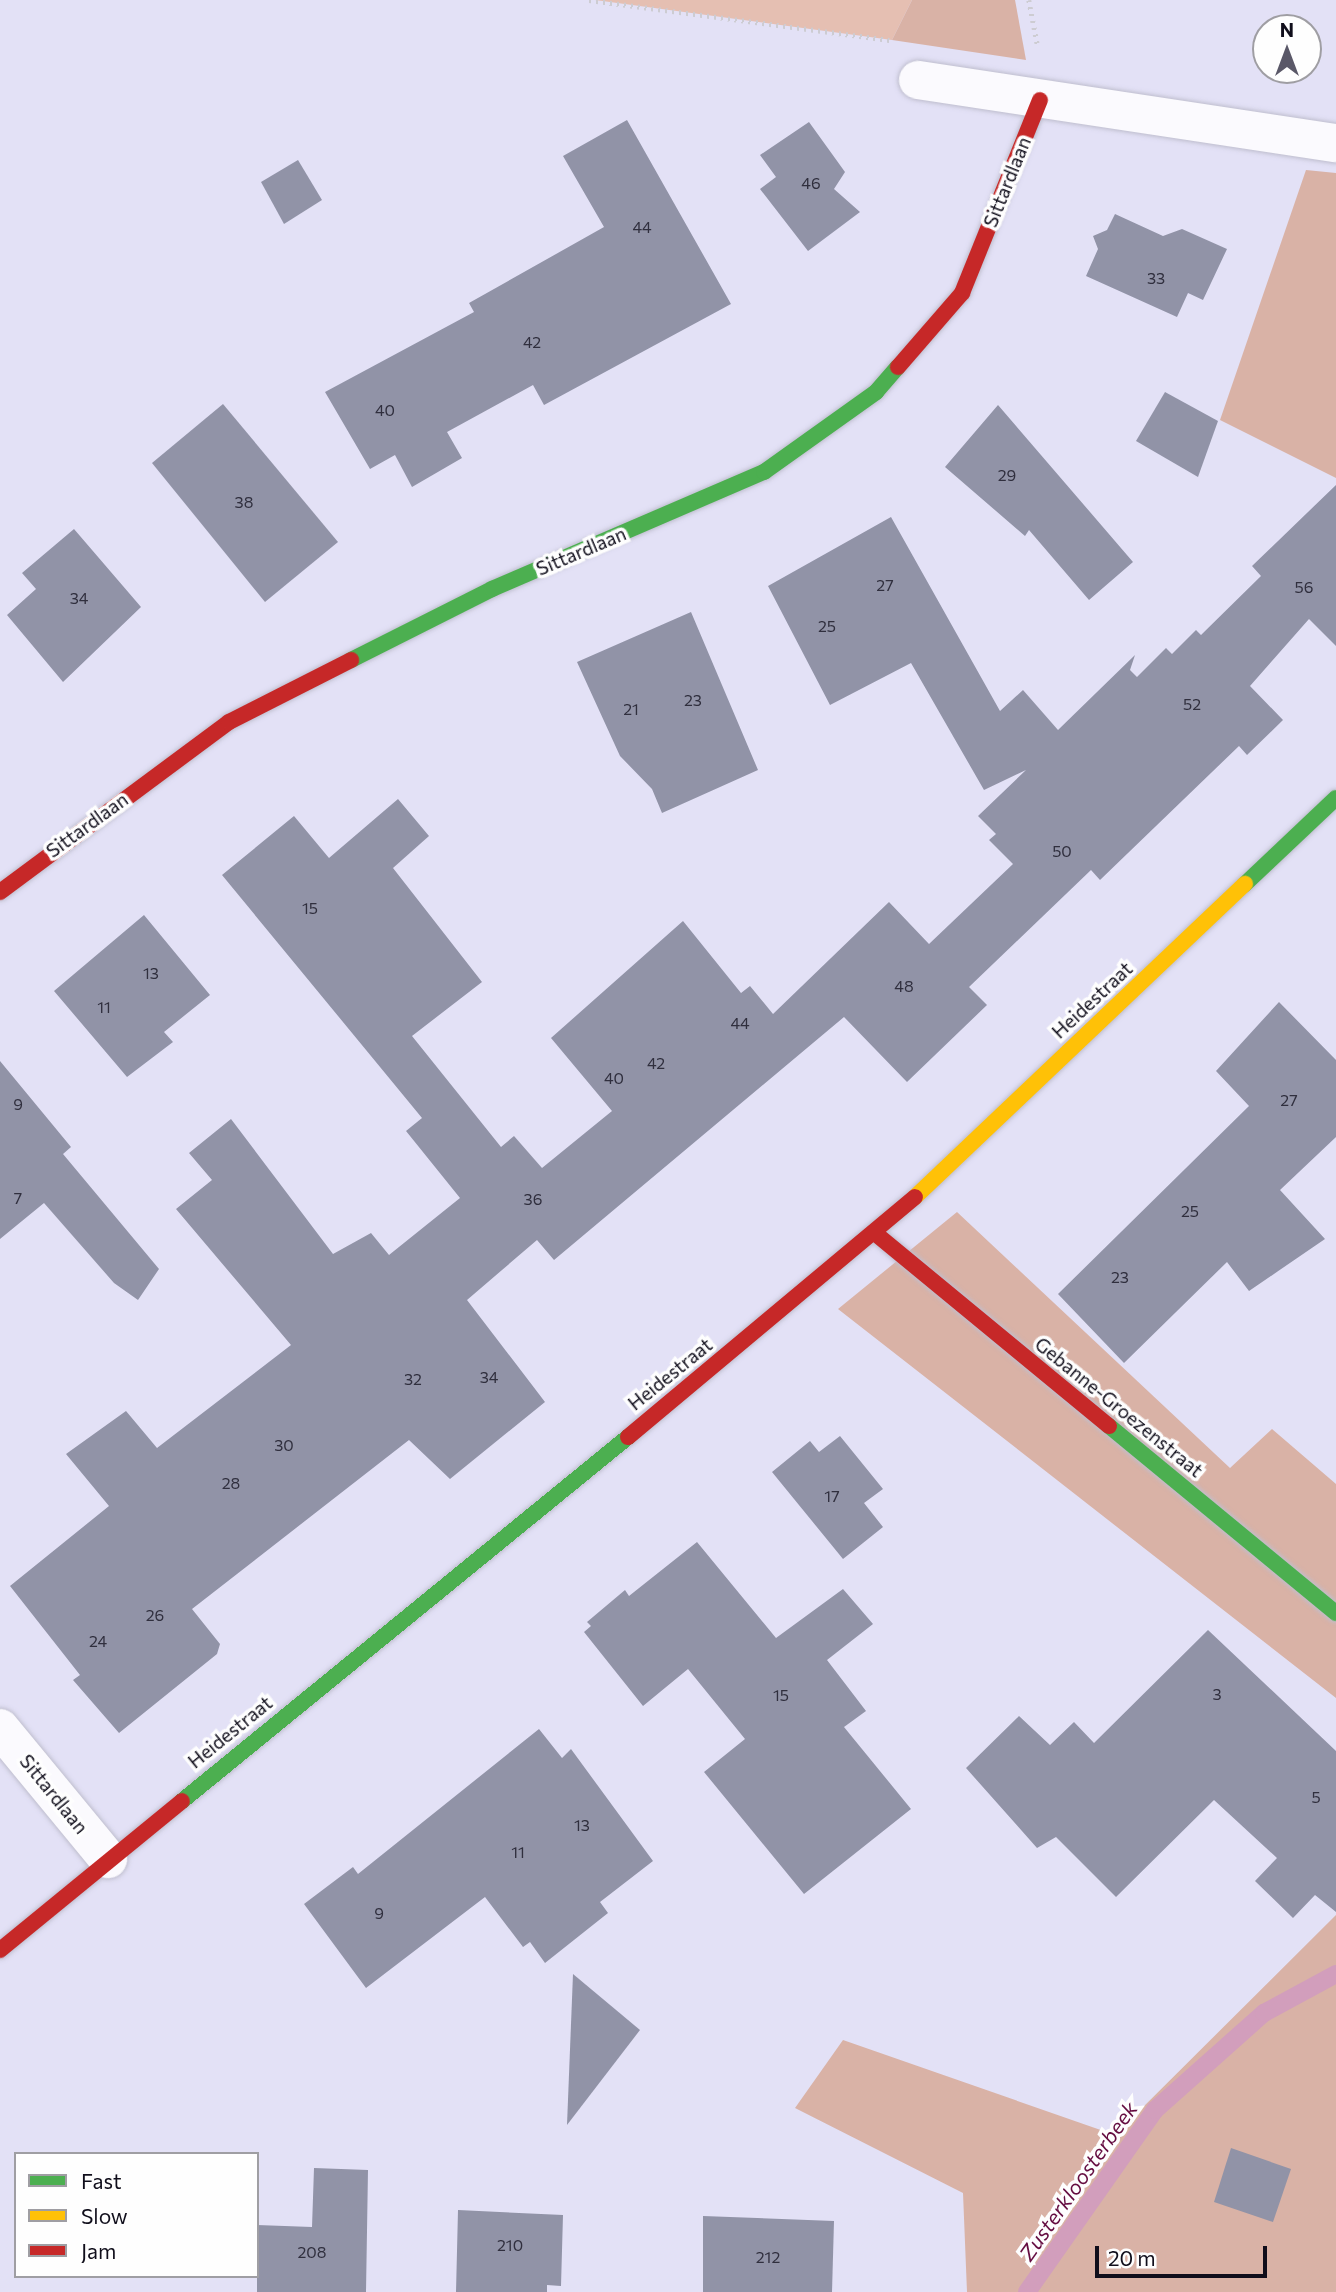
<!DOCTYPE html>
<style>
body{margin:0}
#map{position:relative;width:1336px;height:2292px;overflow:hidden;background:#e3e1f6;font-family:Commissioner,sans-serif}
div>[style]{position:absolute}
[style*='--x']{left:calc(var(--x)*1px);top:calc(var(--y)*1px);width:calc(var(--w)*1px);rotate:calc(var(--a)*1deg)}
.green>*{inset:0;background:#e5bfb2}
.forest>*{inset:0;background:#d9b2a6}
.stream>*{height:18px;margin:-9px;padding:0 9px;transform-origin:9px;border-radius:9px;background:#d29ebc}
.building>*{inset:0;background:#9193a7}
.path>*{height:4.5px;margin-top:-2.25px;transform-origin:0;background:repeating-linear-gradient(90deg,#cdccd2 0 2px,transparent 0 7px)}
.roads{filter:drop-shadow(0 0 2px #bfbece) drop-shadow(0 0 2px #bfbece)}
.street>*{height:38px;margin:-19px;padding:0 19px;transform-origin:19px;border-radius:19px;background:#fbfafe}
.fast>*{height:16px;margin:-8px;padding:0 8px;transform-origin:8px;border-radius:8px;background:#4caf50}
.slow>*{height:16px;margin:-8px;padding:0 8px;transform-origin:8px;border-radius:8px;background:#ffc107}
.jam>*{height:16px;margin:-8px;padding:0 8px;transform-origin:8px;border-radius:8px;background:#c62828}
span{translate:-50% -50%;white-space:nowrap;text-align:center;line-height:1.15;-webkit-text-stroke:7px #fefefe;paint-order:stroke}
.number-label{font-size:16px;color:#302f3e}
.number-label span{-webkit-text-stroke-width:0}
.street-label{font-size:19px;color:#100e1b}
.water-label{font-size:21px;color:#650d41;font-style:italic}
.legend{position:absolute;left:14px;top:2152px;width:245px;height:126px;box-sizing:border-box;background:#fefefe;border:2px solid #9f9ea3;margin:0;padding:9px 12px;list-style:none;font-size:21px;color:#100e1b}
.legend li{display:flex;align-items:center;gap:14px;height:35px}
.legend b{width:35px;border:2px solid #9f9ea3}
.north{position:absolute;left:1252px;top:14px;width:70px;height:70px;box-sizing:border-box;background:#fefefe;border:2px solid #9f9ea3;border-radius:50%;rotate:0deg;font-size:19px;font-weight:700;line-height:28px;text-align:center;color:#100e1b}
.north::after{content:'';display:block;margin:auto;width:24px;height:32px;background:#5a5868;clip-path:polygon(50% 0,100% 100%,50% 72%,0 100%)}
.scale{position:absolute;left:1095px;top:2246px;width:172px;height:32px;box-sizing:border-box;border:4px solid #100e1b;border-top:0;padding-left:9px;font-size:21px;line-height:24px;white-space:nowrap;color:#100e1b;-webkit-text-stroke:5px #fefefe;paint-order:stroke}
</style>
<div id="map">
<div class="green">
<div style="clip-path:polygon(595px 0,912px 0,892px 40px)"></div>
</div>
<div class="forest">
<div style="clip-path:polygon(912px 0,1015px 0,1026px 60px,892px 40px)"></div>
<div style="clip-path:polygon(1306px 170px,1336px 173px,1336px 478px,1220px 420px)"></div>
<div style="clip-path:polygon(957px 1212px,1230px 1468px,1272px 1429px,1336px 1484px,1336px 1698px,838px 1309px)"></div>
<div style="clip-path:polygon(1336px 1915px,1336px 2292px,967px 2292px,963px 2193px,795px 2108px,843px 2040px,1115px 2135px)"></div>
</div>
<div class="stream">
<div style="--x:1027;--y:2292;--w:223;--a:-54.9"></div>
<div style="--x:1155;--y:2110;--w:146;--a:-41.7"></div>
<div style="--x:1264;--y:2013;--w:82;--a:-28.4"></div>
</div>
<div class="building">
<div style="clip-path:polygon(627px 120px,731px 304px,544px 405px,533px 385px,447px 432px,462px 458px,412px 487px,395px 455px,370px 469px,325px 392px,474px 312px,469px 303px,604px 227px,563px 156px)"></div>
<div style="clip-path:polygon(809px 122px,845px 172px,834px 189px,860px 212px,808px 251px,760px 189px,776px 177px,760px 155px)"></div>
<div style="clip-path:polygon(298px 160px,322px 200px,284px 224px,261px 182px)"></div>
<div style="clip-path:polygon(1115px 214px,1163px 236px,1182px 229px,1227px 249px,1203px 300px,1188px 293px,1177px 317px,1086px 276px,1098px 249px,1093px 236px,1107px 230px)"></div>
<div style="clip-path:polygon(1165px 392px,1218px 421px,1198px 477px,1136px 441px)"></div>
<div style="clip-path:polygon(223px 404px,338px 542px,265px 602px,152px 463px)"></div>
<div style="clip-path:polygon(998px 405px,1133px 562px,1089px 600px,1029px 530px,1025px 536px,945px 467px)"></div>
<div style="clip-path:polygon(1336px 485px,1336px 646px,1309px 619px,1250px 686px,1283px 720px,1247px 755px,1239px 746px,1100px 880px,1091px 870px,969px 987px,987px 1005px,907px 1082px,844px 1017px,554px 1260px,537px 1240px,467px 1300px,545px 1402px,450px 1479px,409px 1440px,192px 1609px,220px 1644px,217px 1654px,119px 1733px,73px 1680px,80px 1675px,10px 1586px,109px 1506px,66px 1454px,126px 1411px,157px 1448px,291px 1345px,176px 1209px,212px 1180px,189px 1153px,231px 1119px,333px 1254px,371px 1233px,389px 1255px,460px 1198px,406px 1131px,422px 1118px,222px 875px,294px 816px,329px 858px,398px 799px,429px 836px,393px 868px,482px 982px,412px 1036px,501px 1147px,514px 1136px,542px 1168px,612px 1111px,551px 1038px,683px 921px,741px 993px,750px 986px,773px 1014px,889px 902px,929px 944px,1013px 864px,989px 840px,996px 834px,978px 816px,1026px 770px,984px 790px,911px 663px,830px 705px,768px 586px,891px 517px,1000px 711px,1023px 690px,1058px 730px,1135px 655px,1130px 670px,1137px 677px,1166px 648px,1172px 654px,1196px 630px,1201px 635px,1261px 576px,1252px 566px)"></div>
<div style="clip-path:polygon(74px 529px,141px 607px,63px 682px,7px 615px,36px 589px,22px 573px)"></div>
<div style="clip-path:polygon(691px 612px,758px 770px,662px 813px,652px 789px,620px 756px,577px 662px)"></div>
<div style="clip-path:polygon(144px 915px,210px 995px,164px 1032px,173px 1042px,127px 1077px,54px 991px)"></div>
<div style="clip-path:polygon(1279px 1002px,1336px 1060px,1336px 1137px,1280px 1190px,1325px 1239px,1249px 1291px,1227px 1262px,1124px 1363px,1058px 1294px,1249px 1106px,1216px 1071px)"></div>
<div style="clip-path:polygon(0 1061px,71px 1147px,63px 1154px,159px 1269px,138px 1300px,114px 1283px,44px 1203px,0 1239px)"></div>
<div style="clip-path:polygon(840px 1436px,883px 1489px,864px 1503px,883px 1527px,843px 1559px,772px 1472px,810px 1441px,819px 1452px)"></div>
<div style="clip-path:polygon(697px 1542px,776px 1638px,843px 1589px,873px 1624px,827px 1660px,866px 1711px,844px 1727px,911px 1809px,804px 1894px,704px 1772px,745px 1739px,688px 1669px,643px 1706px,584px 1632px,591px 1626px,587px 1622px,625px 1590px,629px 1596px)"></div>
<div style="clip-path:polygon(1208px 1630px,1336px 1751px,1336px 1912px,1315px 1895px,1293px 1918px,1255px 1881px,1277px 1858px,1214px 1800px,1116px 1897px,1056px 1837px,1037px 1848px,966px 1768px,1019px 1716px,1050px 1745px,1074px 1722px,1094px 1743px)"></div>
<div style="clip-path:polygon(539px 1729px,562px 1758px,571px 1749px,653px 1861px,600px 1902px,608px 1913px,545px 1963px,530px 1942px,523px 1947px,485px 1897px,366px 1988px,304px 1904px,353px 1867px,358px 1874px)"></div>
<div style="clip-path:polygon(573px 1974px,640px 2030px,567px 2125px)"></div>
<div style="clip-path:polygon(1231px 2148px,1291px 2169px,1273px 2222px,1214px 2202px)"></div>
<div style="clip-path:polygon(314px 2168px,368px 2170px,366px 2292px,257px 2292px,257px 2225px,312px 2227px)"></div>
<div style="clip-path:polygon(458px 2210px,563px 2215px,561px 2286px,547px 2285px,547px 2292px,456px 2292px)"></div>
<div style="clip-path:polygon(703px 2216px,834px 2221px,832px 2292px,703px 2292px)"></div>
</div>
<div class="path">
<div style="--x:589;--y:0;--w:303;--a:7.6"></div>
<div style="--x:1029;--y:0;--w:48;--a:79.2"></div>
</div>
<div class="roads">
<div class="street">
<div style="--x:918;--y:80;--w:423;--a:8.6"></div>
<div style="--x:0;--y:1728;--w:170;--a:50.5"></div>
</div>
<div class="fast">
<div style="--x:351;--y:660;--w:158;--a:-26.7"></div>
<div style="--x:492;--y:589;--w:296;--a:-23.3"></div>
<div style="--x:764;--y:472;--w:138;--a:-35.5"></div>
<div style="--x:876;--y:392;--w:33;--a:-49"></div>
<div style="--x:1245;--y:884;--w:125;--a:-43.4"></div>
<div style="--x:1109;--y:1426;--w:294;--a:39.5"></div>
<div style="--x:182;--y:1801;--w:576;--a:-39.22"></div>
</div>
<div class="slow">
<div style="--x:915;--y:1197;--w:455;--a:-43.5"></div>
</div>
<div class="jam">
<div style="--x:898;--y:367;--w:98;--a:-49.1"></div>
<div style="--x:962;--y:293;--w:208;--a:-68"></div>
<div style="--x:0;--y:892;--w:285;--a:-36.6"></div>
<div style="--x:229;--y:722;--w:137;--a:-26.9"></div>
<div style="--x:876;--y:1234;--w:302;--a:39.5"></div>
<div style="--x:628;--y:1437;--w:374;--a:-39.9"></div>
<div style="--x:0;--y:1950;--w:235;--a:-39.3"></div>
</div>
</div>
<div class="number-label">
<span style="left:811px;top:183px">46</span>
<span style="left:642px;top:227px">44</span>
<span style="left:1156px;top:278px">33</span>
<span style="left:532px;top:342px">42</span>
<span style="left:385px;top:410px">40</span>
<span style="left:1007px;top:475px">29</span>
<span style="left:244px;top:502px">38</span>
<span style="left:885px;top:585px">27</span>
<span style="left:1304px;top:587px">56</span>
<span style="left:79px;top:598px">34</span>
<span style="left:827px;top:626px">25</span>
<span style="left:693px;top:700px">23</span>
<span style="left:1192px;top:704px">52</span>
<span style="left:631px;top:709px">21</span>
<span style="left:1062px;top:851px">50</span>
<span style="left:310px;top:908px">15</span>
<span style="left:151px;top:973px">13</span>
<span style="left:904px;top:986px">48</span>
<span style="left:104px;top:1007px">11</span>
<span style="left:740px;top:1023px">44</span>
<span style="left:656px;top:1063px">42</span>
<span style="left:614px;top:1078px">40</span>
<span style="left:1289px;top:1100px">27</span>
<span style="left:18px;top:1104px">9</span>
<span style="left:18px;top:1198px">7</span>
<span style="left:533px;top:1199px">36</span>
<span style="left:1190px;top:1211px">25</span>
<span style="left:1120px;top:1277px">23</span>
<span style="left:489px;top:1377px">34</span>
<span style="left:413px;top:1379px">32</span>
<span style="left:284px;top:1445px">30</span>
<span style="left:231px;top:1483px">28</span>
<span style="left:832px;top:1496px">17</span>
<span style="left:155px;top:1615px">26</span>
<span style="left:98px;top:1641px">24</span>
<span style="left:1217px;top:1694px">3</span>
<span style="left:781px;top:1695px">15</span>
<span style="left:1316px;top:1797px">5</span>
<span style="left:582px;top:1825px">13</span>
<span style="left:518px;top:1852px">11</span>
<span style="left:379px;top:1913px">9</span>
<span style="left:510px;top:2245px">210</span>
<span style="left:312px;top:2252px">208</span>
<span style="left:768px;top:2257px">212</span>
</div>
<div class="street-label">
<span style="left:1007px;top:182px;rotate:-68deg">Sittardlaan</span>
<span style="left:581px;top:551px;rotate:-23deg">Sittardlaan</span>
<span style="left:87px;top:825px;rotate:-36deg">Sittardlaan</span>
<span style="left:1092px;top:1000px;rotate:-43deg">Heidestraat</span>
<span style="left:670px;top:1374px;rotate:-39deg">Heidestraat</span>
<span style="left:1119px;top:1407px;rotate:39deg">Gebanne-Groezenstraat</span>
<span style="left:230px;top:1732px;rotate:-39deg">Heidestraat</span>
<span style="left:54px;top:1794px;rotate:51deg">Sittardlaan</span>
</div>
<div class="water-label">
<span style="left:1078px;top:2181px;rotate:-55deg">Zusterkloosterbeek</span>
</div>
<ul class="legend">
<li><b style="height:9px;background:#4caf50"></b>Fast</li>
<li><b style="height:9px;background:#ffc107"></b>Slow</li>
<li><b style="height:9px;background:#c62828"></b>Jam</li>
</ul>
<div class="north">N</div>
<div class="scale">20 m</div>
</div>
